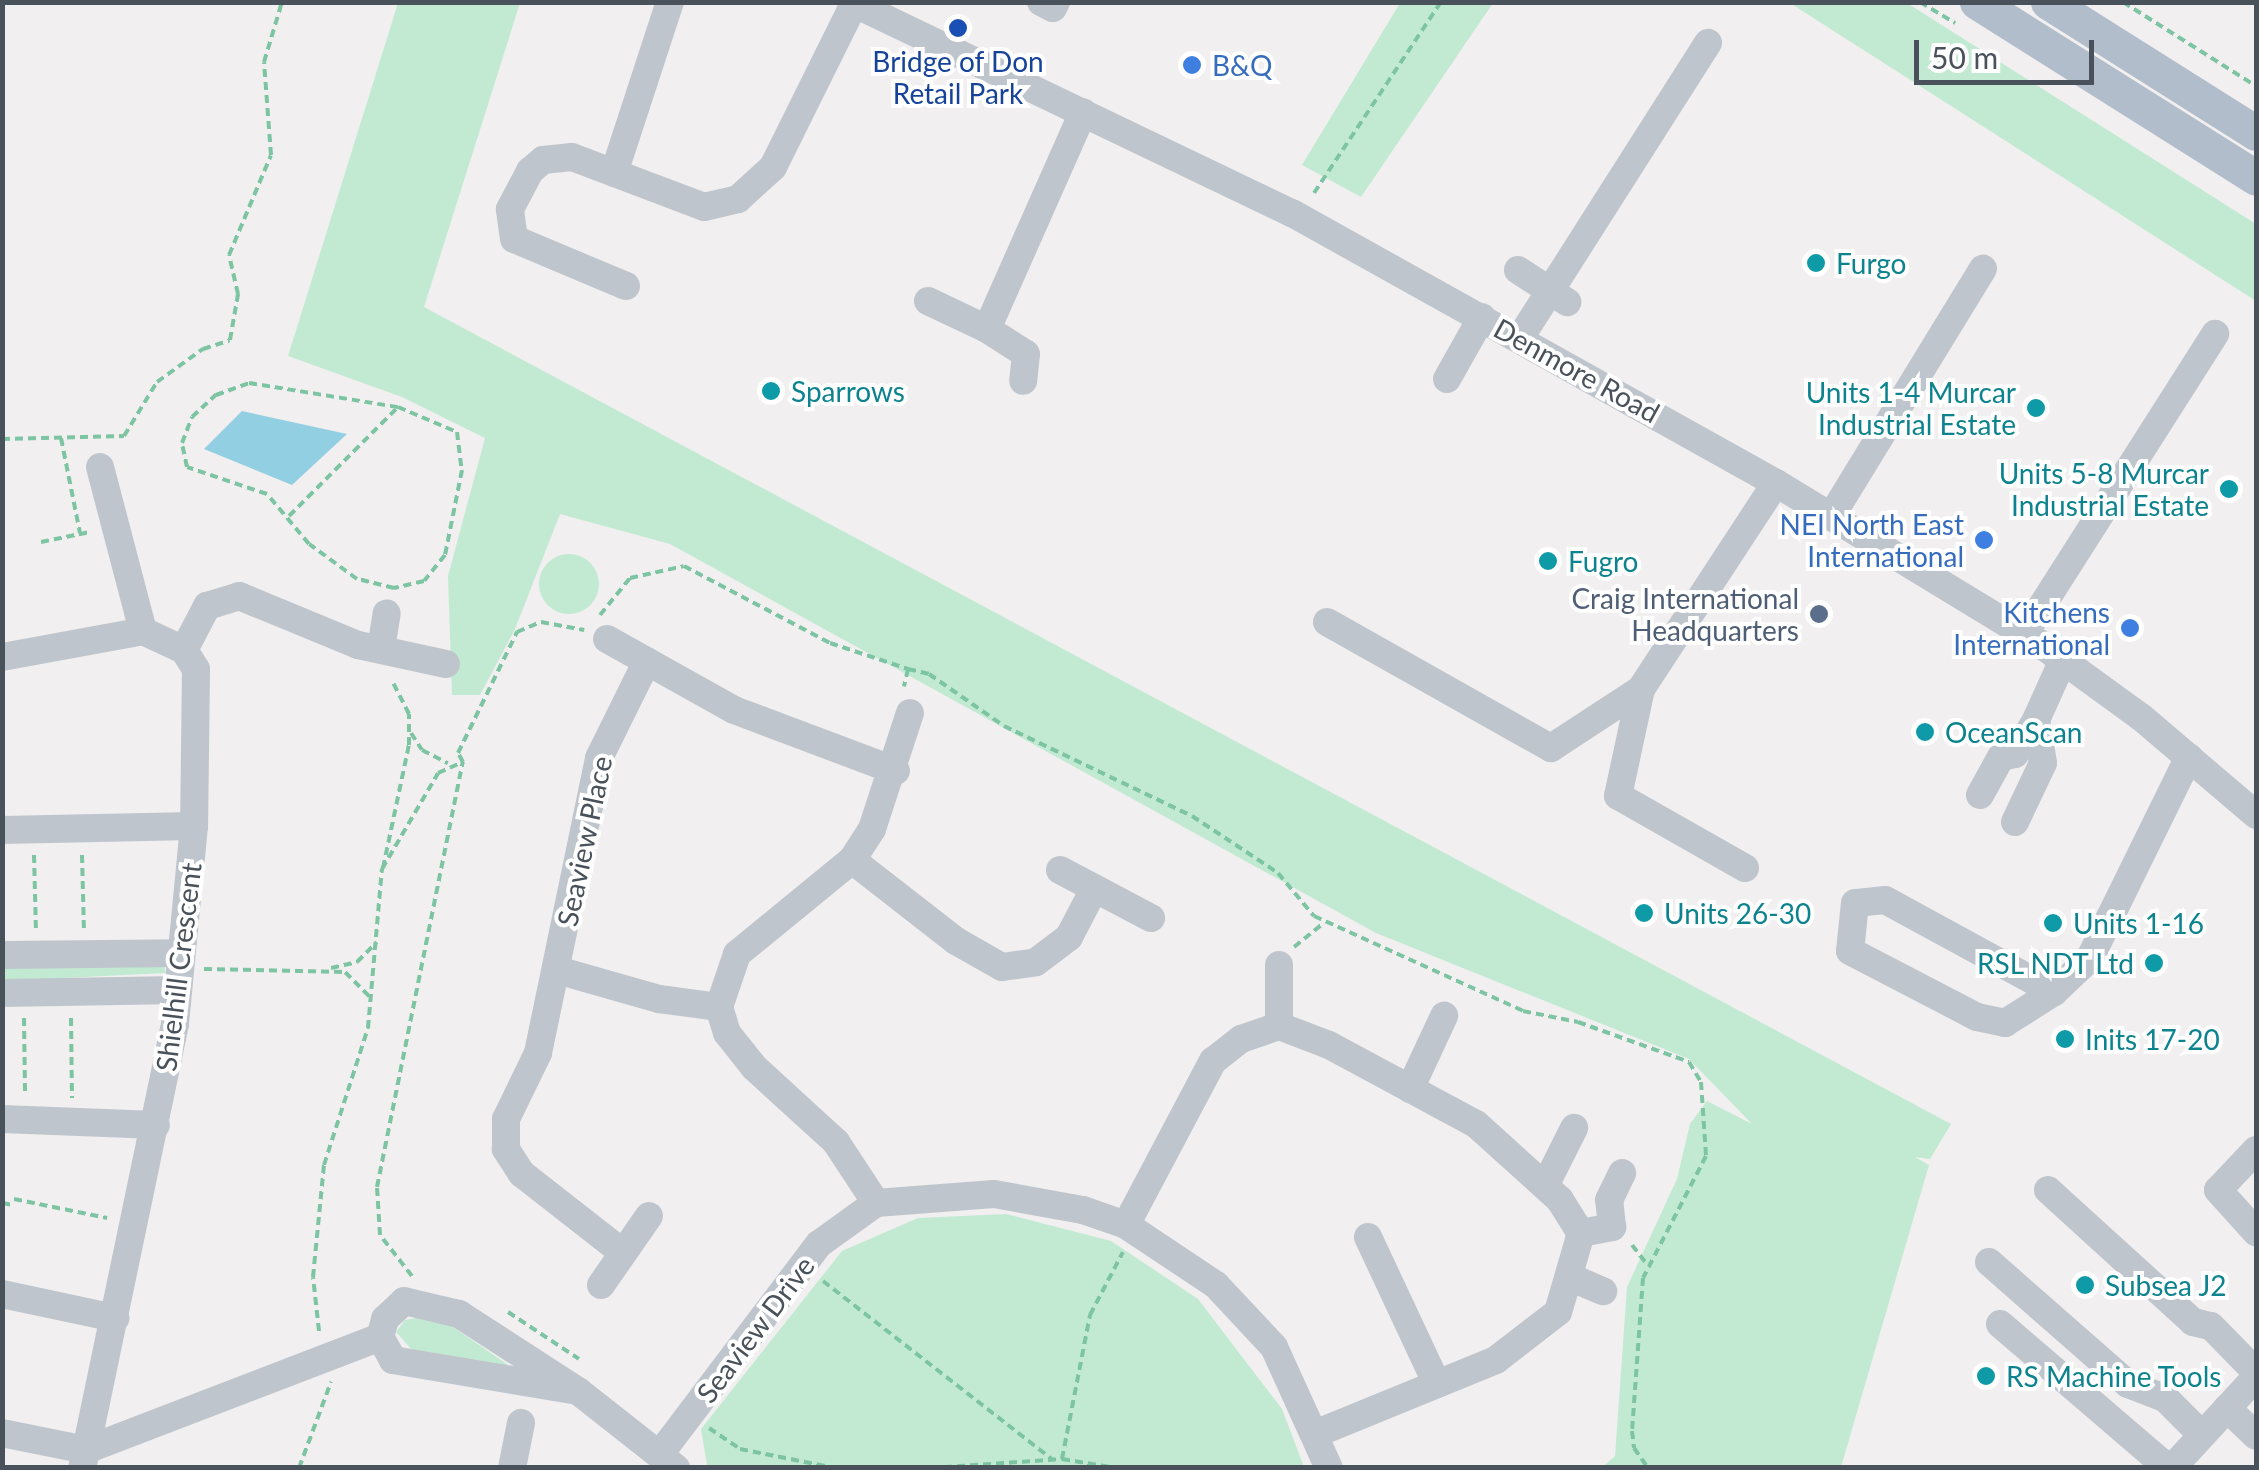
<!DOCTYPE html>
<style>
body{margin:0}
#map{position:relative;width:2259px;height:1470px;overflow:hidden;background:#f1efef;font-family:Lato,sans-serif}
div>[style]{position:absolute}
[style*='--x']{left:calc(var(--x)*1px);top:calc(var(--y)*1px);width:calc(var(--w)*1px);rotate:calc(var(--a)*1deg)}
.green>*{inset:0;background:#c2ead2}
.round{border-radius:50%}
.water>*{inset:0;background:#93cfe2}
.path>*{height:4px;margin-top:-2px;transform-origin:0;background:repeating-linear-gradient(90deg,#7dc4a3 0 8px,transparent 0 13px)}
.minor>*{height:28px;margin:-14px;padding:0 14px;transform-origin:14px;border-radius:14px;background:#bfc5cc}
.major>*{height:35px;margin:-17.5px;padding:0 17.5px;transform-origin:17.5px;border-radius:17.5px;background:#b1bdca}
.dots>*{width:28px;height:28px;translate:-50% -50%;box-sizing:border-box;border:5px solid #fff;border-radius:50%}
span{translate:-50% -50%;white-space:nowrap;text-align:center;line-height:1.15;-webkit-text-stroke:8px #fff;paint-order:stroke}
.transit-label{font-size:28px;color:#164399}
.shop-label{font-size:28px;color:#366cbe}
.left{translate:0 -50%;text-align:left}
.right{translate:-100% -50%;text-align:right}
.culture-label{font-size:28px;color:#0d838f}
.street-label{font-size:28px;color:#49515a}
.service-label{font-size:28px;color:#4e5e75}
.frame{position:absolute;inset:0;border:5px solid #49515a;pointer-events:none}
.scale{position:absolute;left:1914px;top:40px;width:180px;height:45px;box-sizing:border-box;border:5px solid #49515a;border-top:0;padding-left:12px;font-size:30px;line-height:35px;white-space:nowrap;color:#49515a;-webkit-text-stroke:8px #fff;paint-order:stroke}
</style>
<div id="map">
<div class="green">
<div style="clip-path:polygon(398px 3px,520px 3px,424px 307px,1951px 1124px,1930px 1159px,1915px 1157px,1929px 1165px,1841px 1467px,1603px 1467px,1615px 1456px,1627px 1287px,1677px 1179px,1690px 1124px,1707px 1101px,1752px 1124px,1689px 1059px,1376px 933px,670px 544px,560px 514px,515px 629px,480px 695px,452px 695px,448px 576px,485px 438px,402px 397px,288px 356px)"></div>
<div style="clip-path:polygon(1400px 3px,1493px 3px,1361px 197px,1302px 165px)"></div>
<div style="clip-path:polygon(1790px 3px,1907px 3px,2256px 224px,2256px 301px)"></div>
<div class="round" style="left:539px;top:554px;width:60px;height:60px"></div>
<div style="clip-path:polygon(2px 963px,163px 963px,166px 973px,3px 981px)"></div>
<div style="clip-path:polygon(1006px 1214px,1111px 1241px,1198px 1299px,1282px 1409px,1304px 1467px,707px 1465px,701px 1429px,842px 1251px,918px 1218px)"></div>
<div style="clip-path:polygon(422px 1317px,443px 1320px,511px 1367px,413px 1351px,396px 1332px,405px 1320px)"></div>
</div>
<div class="water">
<div style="clip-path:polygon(242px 411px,347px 434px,292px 485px,204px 449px)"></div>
</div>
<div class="path">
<div style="--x:1920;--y:2;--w:41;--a:31"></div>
<div style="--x:2123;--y:2;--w:157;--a:32.3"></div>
<div style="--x:1314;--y:193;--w:229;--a:-56.4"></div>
<div style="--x:249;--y:383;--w:151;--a:9.2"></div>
<div style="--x:398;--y:407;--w:64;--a:23"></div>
<div style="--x:457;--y:432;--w:38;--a:83"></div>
<div style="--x:462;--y:470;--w:87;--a:101.3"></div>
<div style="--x:445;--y:555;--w:33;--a:129"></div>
<div style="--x:424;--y:581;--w:31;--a:167"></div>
<div style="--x:394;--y:588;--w:38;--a:-166"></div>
<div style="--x:357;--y:579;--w:59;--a:-143.9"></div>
<div style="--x:309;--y:544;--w:65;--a:-130"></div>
<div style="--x:267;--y:494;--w:84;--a:-161.4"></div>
<div style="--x:187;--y:467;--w:25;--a:-102"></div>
<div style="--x:182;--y:443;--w:28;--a:-69"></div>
<div style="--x:192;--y:417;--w:33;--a:-43"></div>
<div style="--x:216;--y:395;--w:35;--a:-20"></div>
<div style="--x:61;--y:438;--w:97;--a:78.7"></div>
<div style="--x:2;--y:439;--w:122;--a:-1.4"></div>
<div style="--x:124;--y:436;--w:63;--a:-58.6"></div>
<div style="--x:157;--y:382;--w:57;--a:-35.7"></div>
<div style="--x:203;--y:349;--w:28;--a:-18"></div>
<div style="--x:230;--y:340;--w:47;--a:-80.1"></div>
<div style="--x:238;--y:294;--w:40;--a:-103"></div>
<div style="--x:229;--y:255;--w:108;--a:-67.2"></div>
<div style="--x:271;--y:155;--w:93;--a:-94.3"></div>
<div style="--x:264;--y:62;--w:63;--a:-73.3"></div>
<div style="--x:289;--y:516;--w:154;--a:-45"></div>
<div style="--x:41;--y:542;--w:50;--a:-11.5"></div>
<div style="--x:600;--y:615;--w:48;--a:-51"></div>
<div style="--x:630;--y:578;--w:55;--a:-12.5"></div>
<div style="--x:684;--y:566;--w:165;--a:27.8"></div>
<div style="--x:830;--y:643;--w:82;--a:18.4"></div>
<div style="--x:908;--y:669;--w:18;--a:103"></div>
<div style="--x:908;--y:669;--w:22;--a:13"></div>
<div style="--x:929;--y:674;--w:91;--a:34.7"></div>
<div style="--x:1004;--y:726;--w:208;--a:25.6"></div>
<div style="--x:1192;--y:816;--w:103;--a:33.5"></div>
<div style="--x:1278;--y:873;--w:56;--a:50.1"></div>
<div style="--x:1314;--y:916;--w:230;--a:24.4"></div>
<div style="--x:1523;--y:1011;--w:56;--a:11.3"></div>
<div style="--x:1578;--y:1022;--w:118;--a:19.8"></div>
<div style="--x:1689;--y:1062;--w:23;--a:59"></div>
<div style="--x:1701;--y:1082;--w:74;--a:86.1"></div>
<div style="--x:1706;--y:1156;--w:137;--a:117.3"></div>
<div style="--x:1643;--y:1278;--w:153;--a:94.1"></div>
<div style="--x:1632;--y:1431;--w:17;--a:83"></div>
<div style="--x:1634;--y:1448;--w:24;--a:55"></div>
<div style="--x:411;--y:733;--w:20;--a:57"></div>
<div style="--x:422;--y:750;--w:29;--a:27"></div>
<div style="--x:34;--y:855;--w:76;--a:88.5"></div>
<div style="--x:82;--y:855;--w:75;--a:88.5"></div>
<div style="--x:383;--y:868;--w:126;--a:-78.1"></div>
<div style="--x:409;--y:745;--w:31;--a:-90"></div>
<div style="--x:409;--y:714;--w:38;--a:-117"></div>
<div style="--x:1294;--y:947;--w:38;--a:-39"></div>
<div style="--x:331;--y:968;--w:27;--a:-13"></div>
<div style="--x:357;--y:962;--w:28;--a:-45"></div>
<div style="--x:204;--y:969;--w:141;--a:1.2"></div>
<div style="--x:345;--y:972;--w:38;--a:45"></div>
<div style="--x:24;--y:1018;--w:75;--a:89.2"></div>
<div style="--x:71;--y:1018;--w:80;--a:89.3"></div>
<div style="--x:14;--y:1199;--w:95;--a:11.5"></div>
<div style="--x:2;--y:1203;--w:11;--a:10"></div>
<div style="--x:1632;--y:1245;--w:24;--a:52"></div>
<div style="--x:412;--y:1276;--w:52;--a:-128"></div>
<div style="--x:380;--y:1235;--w:48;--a:-93.6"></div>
<div style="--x:377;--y:1187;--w:434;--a:-78.6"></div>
<div style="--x:463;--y:762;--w:10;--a:-119"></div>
<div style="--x:458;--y:753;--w:135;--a:-64"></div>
<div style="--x:517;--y:632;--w:26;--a:-23"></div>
<div style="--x:541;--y:622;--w:44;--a:10.5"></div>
<div style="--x:823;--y:1281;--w:290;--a:37.9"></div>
<div style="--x:508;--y:1312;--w:85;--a:33.5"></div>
<div style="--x:319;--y:1331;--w:54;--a:-96.3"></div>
<div style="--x:313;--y:1277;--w:113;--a:-84.4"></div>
<div style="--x:324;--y:1165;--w:144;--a:-72.2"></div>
<div style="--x:368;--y:1028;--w:160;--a:-85"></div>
<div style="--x:382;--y:869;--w:111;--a:-59.7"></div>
<div style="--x:438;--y:773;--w:27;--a:-24"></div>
<div style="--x:709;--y:1428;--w:37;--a:34"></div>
<div style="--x:740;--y:1449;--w:97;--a:11.3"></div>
<div style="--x:1062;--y:1459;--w:55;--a:9.5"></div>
<div style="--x:299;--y:1468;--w:92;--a:-69.6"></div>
<div style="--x:931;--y:1468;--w:131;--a:-3.9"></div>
<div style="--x:1062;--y:1459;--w:147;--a:-79"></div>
<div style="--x:1090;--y:1315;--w:71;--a:-62.4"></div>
</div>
<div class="minor">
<div style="--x:851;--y:2;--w:489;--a:25.6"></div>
<div style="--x:1292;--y:213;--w:554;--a:29.16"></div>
<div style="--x:1776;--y:483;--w:308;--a:31.3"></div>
<div style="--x:2039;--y:643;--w:126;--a:36"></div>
<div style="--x:2141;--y:717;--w:151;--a:40.4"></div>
<div style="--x:1041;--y:2;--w:13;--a:27"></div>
<div style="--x:1053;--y:8;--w:7;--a:-63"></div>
<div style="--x:614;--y:173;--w:180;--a:-71.9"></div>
<div style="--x:1518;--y:270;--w:59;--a:33.1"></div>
<div style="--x:626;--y:286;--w:121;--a:-157.2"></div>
<div style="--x:514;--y:239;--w:30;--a:-98"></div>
<div style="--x:510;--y:209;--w:43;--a:-62.2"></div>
<div style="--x:530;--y:171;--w:17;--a:-40"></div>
<div style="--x:543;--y:160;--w:29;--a:-6"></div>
<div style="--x:572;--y:157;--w:141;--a:20.7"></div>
<div style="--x:704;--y:207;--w:35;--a:-13"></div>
<div style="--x:738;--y:199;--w:47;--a:-42.4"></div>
<div style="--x:773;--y:167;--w:182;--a:-63.6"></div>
<div style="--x:928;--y:301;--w:65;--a:25.4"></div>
<div style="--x:987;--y:329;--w:237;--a:-66.1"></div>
<div style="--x:987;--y:329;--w:46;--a:32.7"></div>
<div style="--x:1026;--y:354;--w:27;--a:96"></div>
<div style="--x:1520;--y:338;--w:350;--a:-57.5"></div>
<div style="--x:1447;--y:379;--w:71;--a:-60.6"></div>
<div style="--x:100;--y:467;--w:170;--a:75.3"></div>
<div style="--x:1832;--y:515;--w:289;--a:-58.5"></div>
<div style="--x:1327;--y:622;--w:257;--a:29.4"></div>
<div style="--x:1551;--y:748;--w:108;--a:-33.2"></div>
<div style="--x:2024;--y:634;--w:356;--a:-57.5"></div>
<div style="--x:607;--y:639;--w:145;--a:29.2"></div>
<div style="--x:734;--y:710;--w:173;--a:20.6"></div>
<div style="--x:381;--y:649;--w:36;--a:-81"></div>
<div style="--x:184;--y:650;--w:50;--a:-62.4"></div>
<div style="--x:207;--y:606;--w:34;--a:-17"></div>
<div style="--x:239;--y:596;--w:129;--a:22.4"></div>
<div style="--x:358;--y:645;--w:90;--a:12.2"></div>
<div style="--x:2;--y:657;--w:143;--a:-10.4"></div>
<div style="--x:143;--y:631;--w:45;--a:24.9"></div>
<div style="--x:184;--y:650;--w:22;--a:58"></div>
<div style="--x:196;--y:669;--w:157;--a:90.7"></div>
<div style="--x:194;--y:826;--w:199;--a:95.5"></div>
<div style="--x:175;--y:1024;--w:454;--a:101.8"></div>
<div style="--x:1980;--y:795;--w:43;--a:-61.1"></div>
<div style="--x:2001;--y:757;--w:14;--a:-12"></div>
<div style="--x:2015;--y:754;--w:40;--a:-58"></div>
<div style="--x:2015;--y:822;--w:65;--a:-64.6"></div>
<div style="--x:2043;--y:763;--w:44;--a:-99.2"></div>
<div style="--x:2036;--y:720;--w:66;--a:-65.8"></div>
<div style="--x:2;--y:830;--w:192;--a:-1.2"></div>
<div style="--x:852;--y:860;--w:132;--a:37.9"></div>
<div style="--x:956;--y:941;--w:53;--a:29.5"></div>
<div style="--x:1002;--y:967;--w:34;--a:-8"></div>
<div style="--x:1036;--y:962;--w:41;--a:-37.1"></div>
<div style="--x:1069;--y:937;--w:54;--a:-62.5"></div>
<div style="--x:1745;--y:868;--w:146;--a:-150.4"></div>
<div style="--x:1618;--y:796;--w:109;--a:-77.9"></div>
<div style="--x:1641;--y:689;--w:246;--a:-56.8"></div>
<div style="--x:1060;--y:870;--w:103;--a:27.8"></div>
<div style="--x:2;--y:955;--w:179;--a:-0.6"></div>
<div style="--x:557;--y:970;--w:106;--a:15.9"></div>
<div style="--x:659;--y:999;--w:61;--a:7.6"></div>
<div style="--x:2054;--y:992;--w:192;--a:-151.4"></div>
<div style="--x:1885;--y:900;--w:30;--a:174"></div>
<div style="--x:1855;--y:903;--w:48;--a:95.9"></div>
<div style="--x:1850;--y:951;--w:143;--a:27.5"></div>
<div style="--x:1977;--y:1017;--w:29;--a:12"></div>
<div style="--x:2005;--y:1023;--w:58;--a:-32.3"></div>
<div style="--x:2054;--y:992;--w:50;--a:-43.4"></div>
<div style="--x:2090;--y:958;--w:224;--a:-63.8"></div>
<div style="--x:2;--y:993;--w:176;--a:-1"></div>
<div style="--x:1279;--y:1026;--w:61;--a:-90"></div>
<div style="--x:1410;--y:1089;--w:81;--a:-65"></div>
<div style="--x:2;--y:1119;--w:154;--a:2.2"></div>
<div style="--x:2256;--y:1150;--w:55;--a:133.5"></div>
<div style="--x:2218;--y:1190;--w:57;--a:47.9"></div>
<div style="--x:1546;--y:1184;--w:63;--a:-63.4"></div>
<div style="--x:2048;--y:1190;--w:196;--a:42.3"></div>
<div style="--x:2193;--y:1322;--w:18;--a:13"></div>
<div style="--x:2211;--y:1326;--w:64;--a:45.6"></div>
<div style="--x:876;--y:1203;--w:73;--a:-123.3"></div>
<div style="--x:836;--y:1142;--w:111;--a:-137.6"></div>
<div style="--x:754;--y:1067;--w:43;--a:-128.5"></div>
<div style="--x:727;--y:1033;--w:27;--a:-107"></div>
<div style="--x:719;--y:1007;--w:56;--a:-71.2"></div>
<div style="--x:737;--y:954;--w:149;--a:-39.3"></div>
<div style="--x:852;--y:860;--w:37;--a:-57"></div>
<div style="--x:872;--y:829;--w:122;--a:-71.9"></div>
<div style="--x:1126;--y:1225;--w:186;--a:-62.1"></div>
<div style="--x:1213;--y:1061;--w:36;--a:-38"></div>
<div style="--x:1241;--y:1039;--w:40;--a:-18.9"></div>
<div style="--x:1279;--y:1026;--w:53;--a:20.8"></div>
<div style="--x:1329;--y:1045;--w:167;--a:28.3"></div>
<div style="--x:1476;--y:1124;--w:113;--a:42.1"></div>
<div style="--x:1560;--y:1200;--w:39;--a:58"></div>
<div style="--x:1581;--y:1233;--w:82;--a:106.2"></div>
<div style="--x:1558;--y:1312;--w:78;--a:142.3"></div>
<div style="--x:1496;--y:1360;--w:193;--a:157.8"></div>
<div style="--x:1581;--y:1233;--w:32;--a:-11"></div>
<div style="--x:1612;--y:1227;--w:27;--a:-96"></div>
<div style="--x:1609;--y:1200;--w:30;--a:-64"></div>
<div style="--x:1368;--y:1237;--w:162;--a:64.9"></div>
<div style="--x:622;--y:1252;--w:127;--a:-142"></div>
<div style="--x:522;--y:1174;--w:30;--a:-123"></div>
<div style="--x:506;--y:1149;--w:30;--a:-90"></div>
<div style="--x:506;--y:1119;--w:73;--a:-64.1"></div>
<div style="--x:538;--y:1053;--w:301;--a:-78.3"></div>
<div style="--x:599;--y:758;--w:108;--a:-63.7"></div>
<div style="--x:1989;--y:1262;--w:185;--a:41.3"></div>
<div style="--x:2128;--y:1384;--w:40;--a:21"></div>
<div style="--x:2165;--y:1398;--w:52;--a:45"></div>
<div style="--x:1572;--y:1278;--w:34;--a:23"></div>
<div style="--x:601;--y:1285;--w:84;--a:-55.2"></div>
<div style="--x:2;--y:1294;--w:116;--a:12"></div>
<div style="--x:2000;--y:1324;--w:221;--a:40.6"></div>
<div style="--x:578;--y:1391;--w:188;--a:-170.5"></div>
<div style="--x:393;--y:1360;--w:26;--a:-119"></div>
<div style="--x:380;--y:1337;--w:19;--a:-74"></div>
<div style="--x:385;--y:1319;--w:26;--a:-43"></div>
<div style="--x:404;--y:1301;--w:57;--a:13.3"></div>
<div style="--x:459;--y:1314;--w:142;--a:32.9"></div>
<div style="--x:578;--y:1391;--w:125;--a:38.2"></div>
<div style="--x:2227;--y:1408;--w:40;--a:44"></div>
<div style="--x:2;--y:1433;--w:86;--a:11.4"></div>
<div style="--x:86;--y:1450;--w:315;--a:-21"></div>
<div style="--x:660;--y:1454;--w:263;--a:-52.9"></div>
<div style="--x:819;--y:1244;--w:70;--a:-35.7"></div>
<div style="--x:876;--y:1203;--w:118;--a:-4.4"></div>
<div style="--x:994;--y:1194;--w:90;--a:10.2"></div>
<div style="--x:1083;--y:1210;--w:46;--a:19.2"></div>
<div style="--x:1126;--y:1225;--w:108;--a:33.7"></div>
<div style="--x:1216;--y:1285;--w:85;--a:46.9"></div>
<div style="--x:1274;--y:1347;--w:133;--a:65.6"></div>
<div style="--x:512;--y:1468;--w:46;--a:-78.7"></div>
<div style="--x:2172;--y:1468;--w:124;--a:-47.3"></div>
</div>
<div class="major">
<div style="--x:1977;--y:2;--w:330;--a:32.2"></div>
<div style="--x:2048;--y:2;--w:246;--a:32.2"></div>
</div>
<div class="dots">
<div style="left:958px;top:28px;background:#1a4fb4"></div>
<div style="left:1192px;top:65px;background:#3f7fe0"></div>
<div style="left:1816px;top:263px;background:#0f9aa8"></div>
<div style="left:771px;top:391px;background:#0f9aa8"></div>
<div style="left:2036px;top:408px;background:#0f9aa8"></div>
<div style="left:2229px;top:489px;background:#0f9aa8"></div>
<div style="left:1984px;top:540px;background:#3f7fe0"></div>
<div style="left:1548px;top:561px;background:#0f9aa8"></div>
<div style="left:1819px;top:614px;background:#5c6f8a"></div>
<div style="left:2130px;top:628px;background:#3f7fe0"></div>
<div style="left:1925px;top:732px;background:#0f9aa8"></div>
<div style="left:1644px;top:913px;background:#0f9aa8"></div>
<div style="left:2053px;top:923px;background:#0f9aa8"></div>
<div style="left:2154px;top:963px;background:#0f9aa8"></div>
<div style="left:2065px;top:1039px;background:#0f9aa8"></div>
<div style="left:2085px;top:1285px;background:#0f9aa8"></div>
<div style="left:1986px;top:1376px;background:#0f9aa8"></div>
</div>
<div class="transit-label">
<span style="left:958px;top:77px">Bridge of Don<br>Retail Park</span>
</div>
<div class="shop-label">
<span class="left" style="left:1212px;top:65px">B&amp;Q</span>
<span class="right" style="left:1964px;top:540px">NEI North East<br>International</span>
<span class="right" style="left:2110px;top:628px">Kitchens<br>International</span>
</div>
<div class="culture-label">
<span class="left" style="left:1836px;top:263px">Furgo</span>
<span class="left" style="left:791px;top:391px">Sparrows</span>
<span class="right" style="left:2016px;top:408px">Units 1-4 Murcar<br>Industrial Estate</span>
<span class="right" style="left:2209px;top:489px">Units 5-8 Murcar<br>Industrial Estate</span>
<span class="left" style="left:1568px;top:561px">Fugro</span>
<span class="left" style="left:1945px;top:732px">OceanScan</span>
<span class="left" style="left:1664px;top:913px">Units 26-30</span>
<span class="left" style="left:2073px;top:923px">Units 1-16</span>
<span class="right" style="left:2134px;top:963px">RSL NDT Ltd</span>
<span class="left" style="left:2085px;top:1039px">Inits 17-20</span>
<span class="left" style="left:2105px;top:1285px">Subsea J2</span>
<span class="left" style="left:2006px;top:1376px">RS Machine Tools</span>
</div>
<div class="street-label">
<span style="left:1577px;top:370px;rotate:29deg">Denmore Road</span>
<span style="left:584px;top:841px;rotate:-78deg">Seaview Place</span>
<span style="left:178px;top:967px;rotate:-83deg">Shielhill Crescent</span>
<span style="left:755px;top:1329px;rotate:-53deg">Seaview Drive</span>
</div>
<div class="service-label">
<span class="right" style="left:1799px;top:614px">Craig International<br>Headquarters</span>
</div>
<div class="frame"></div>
<div class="scale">50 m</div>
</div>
